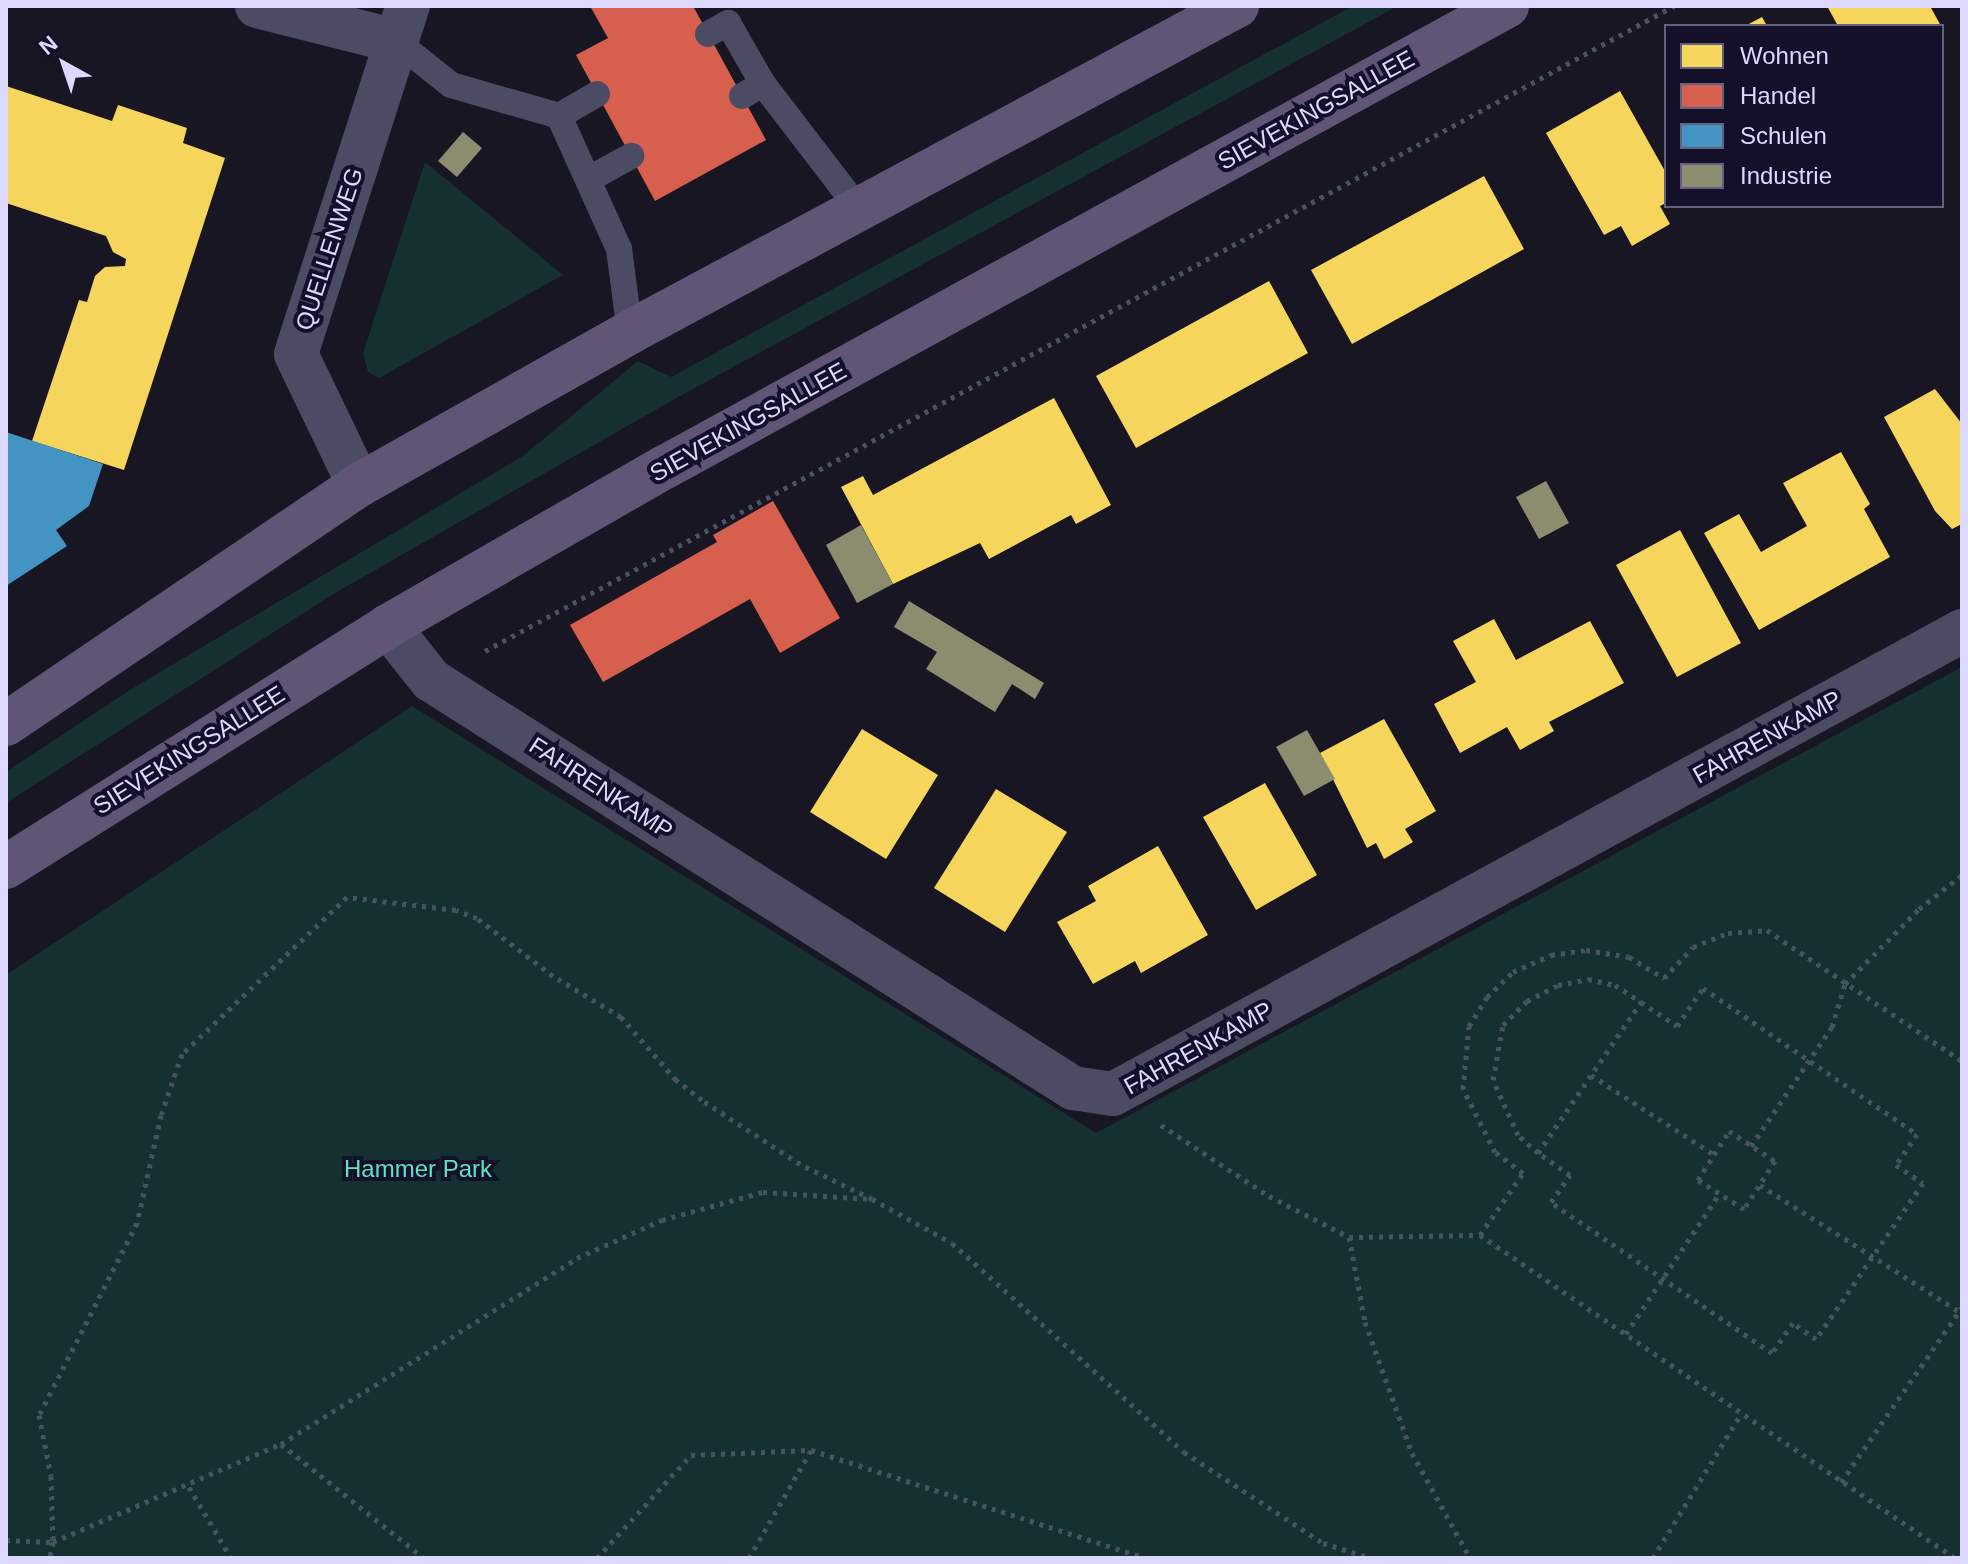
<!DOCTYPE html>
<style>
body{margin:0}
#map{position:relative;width:1968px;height:1564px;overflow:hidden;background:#181623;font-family:Helvetica,sans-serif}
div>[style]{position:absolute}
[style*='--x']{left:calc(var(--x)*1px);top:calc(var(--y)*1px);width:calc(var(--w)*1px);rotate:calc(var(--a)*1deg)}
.green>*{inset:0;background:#143031}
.homes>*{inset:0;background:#f6d55c}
.shops>*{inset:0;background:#d6604d}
.schools>*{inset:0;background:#4393c3}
.industry>*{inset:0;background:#8c8c6e}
.path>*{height:5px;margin-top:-2.5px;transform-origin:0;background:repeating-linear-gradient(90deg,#465363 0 4px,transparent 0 10px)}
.lane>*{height:26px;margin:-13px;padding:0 13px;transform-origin:13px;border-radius:13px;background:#4c4b64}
.street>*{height:44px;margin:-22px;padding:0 22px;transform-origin:22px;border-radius:22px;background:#4c4b64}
.primary>*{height:44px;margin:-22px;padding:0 22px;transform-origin:22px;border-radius:22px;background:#605575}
span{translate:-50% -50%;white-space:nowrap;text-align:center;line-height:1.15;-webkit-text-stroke:8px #141029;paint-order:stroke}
.street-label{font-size:24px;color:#ddd8ff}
.park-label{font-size:24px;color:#61e2c3}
.frame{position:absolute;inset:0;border:8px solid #ddd8ff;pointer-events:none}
.legend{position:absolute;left:1664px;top:24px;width:280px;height:184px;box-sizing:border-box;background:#141029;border:2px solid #64607f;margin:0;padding:10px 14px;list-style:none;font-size:24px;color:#ddd8ff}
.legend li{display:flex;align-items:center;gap:16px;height:40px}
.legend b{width:40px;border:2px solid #64607f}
.north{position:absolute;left:24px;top:24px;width:80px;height:80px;-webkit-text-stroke:6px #141029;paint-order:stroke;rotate:320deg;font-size:22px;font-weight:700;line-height:32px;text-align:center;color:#ddd8ff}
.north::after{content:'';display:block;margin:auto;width:28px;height:36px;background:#ddd8ff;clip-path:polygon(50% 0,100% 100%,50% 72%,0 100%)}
</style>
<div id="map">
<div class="green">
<div style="clip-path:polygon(1353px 6px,1398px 6px,680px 396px,335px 593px,6px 803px,6px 772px,130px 690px,523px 456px,638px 361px,671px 377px)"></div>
<div style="clip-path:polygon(425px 162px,563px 275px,379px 378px,368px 372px,363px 353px)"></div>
<div style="clip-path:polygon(1962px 667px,1962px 1558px,6px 1558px,6px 975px,412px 706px,1096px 1133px)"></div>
</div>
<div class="homes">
<div style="clip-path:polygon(1827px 6px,1930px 6px,1941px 26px,1838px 26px)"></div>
<div style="clip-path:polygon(1762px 17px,1767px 26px,1745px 26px)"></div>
<div style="clip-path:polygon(6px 86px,112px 121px,118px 105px,187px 128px,183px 143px,225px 158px,124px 470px,32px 441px,79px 300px,87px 302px,95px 276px,105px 267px,125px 266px,126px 259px,113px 252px,106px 236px,6px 203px)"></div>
<div style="clip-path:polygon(1620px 91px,1666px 173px,1666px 203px,1660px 206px,1670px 224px,1632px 246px,1621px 226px,1604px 235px,1546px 133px)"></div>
<div style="clip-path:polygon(1484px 176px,1524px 249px,1352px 344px,1311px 270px)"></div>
<div style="clip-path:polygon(1269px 281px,1308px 353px,1136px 448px,1096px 376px)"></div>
<div style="clip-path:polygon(1935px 389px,1962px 424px,1962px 524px,1952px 529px,1935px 511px,1884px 417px)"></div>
<div style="clip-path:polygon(1054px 398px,1111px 505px,1076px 524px,1071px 515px,989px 559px,980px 543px,893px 584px,841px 487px,863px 476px,873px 495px)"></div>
<div style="clip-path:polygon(1841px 452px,1870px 504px,1864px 509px,1890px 557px,1759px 630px,1704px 533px,1739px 514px,1761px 552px,1807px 526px,1783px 483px)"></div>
<div style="clip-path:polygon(1680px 530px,1741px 643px,1677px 677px,1616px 565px)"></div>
<div style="clip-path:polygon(1494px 619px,1516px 660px,1590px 621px,1624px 683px,1549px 722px,1554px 731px,1520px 750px,1507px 727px,1460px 753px,1434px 704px,1476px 682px,1453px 641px)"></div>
<div style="clip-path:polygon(1384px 719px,1436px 811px,1405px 829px,1413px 842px,1384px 859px,1376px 843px,1367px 848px,1320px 753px)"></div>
<div style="clip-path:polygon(862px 729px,938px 775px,886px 859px,810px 812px)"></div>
<div style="clip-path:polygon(1265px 783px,1317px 875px,1256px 910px,1203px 817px)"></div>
<div style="clip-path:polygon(996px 789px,1067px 832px,1005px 932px,934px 888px)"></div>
<div style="clip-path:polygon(1158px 846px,1208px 935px,1141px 973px,1135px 961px,1093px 984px,1057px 922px,1096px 901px,1088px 886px)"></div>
</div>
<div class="shops">
<div style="clip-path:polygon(590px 6px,693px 6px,766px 140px,655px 201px,576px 55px,608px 38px)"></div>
<div style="clip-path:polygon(773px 501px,840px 618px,780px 653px,750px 599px,603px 682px,570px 625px,717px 542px,713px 535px)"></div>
</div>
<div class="schools">
<div style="clip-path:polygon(6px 432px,103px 464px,89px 506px,56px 530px,67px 546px,6px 586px)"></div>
</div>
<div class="industry">
<div style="clip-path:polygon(463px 132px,482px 148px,457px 177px,438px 161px)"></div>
<div style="clip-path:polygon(1546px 481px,1569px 523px,1539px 539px,1516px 497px)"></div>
<div style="clip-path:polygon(861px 525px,893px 584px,857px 603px,826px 545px)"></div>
<div style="clip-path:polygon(909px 601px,1044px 683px,1035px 699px,1012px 684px,995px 712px,926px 669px,937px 652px,894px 627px)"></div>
<div style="clip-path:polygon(1307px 730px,1335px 779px,1304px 796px,1276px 747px)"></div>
</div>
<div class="path">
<div style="--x:485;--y:651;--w:1353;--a:-28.48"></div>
<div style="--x:1703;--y:988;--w:259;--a:34.3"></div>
<div style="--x:1917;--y:1134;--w:37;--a:124"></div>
<div style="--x:1896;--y:1165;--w:32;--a:34"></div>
<div style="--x:1923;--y:1183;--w:189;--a:124.4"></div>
<div style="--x:1816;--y:1339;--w:28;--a:-145"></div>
<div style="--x:1793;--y:1323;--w:37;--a:125"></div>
<div style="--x:1772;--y:1353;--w:268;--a:-145.7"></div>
<div style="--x:1551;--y:1202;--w:33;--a:-55"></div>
<div style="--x:1570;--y:1175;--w:39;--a:-145"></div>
<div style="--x:1538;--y:1153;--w:183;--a:-55.7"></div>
<div style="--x:1641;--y:1002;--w:43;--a:33.7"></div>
<div style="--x:1677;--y:1026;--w:46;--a:-55.6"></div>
<div style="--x:1591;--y:1075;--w:145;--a:32.9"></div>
<div style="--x:1161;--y:1125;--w:129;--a:33.3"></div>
<div style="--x:1269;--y:1196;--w:90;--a:27.1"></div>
<div style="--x:1349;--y:1237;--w:131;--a:-0.9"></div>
<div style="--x:1480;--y:1235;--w:574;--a:34.22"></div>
<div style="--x:1729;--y:1131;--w:55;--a:33.1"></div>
<div style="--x:1775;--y:1161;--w:57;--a:122.9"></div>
<div style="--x:1744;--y:1209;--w:54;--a:-147.8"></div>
<div style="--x:1698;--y:1180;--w:58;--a:-57.7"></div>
<div style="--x:1751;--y:1146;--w:144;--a:-55.8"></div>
<div style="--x:1832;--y:1027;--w:45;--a:-73.2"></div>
<div style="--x:1845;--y:984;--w:105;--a:-45.4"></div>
<div style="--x:1919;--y:909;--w:55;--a:-38.3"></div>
<div style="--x:1538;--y:1153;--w:27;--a:-138"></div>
<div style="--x:1518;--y:1135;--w:60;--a:-114.4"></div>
<div style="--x:1493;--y:1080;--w:56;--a:-79.7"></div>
<div style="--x:1503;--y:1025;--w:34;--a:-45"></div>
<div style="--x:1527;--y:1001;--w:35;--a:-27"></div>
<div style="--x:1558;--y:985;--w:31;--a:-11"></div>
<div style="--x:1588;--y:979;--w:28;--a:13"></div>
<div style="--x:1615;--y:985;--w:31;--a:33"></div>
<div style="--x:1760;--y:1185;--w:239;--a:32.4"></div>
<div style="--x:872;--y:1199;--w:80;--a:-154.1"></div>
<div style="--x:800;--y:1164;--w:117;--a:-146.9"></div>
<div style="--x:702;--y:1100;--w:33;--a:-142"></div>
<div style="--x:676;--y:1080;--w:84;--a:-131.1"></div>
<div style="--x:621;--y:1017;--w:79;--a:-148.9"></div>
<div style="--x:553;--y:976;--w:96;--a:-142.7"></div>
<div style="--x:477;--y:918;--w:22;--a:-159"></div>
<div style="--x:456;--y:910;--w:110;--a:-173.2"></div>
<div style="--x:347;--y:897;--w:228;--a:136.4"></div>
<div style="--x:182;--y:1054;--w:65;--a:109"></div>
<div style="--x:161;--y:1115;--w:111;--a:102.5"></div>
<div style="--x:137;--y:1223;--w:216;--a:117"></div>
<div style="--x:39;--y:1415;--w:62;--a:78.9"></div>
<div style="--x:51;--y:1476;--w:66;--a:88.3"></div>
<div style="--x:53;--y:1542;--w:248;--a:-23.3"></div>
<div style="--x:281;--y:1444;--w:350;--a:-32.1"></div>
<div style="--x:577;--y:1258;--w:93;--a:-24.1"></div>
<div style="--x:662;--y:1220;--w:105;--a:-15.5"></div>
<div style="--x:763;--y:1192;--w:109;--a:3.7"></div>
<div style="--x:872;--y:1199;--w:91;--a:28.8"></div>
<div style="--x:952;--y:1243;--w:312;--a:42"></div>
<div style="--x:1184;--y:1452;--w:166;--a:33.2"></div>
<div style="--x:1323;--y:1543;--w:50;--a:17.4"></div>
<div style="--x:1480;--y:1235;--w:75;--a:-55.3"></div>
<div style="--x:1523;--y:1173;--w:35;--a:-143"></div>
<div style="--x:1495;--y:1152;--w:71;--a:-116.9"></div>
<div style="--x:1463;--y:1089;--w:63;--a:-84.6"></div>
<div style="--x:1469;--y:1026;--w:34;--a:-58"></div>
<div style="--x:1487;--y:997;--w:36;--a:-44"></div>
<div style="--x:1513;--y:972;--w:42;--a:-24.1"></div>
<div style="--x:1551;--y:955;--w:35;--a:-8"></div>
<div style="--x:1586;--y:950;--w:44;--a:9.2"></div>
<div style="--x:1629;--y:957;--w:41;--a:31"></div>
<div style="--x:1664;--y:978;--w:42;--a:-46.9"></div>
<div style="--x:1693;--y:947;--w:38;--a:-22"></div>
<div style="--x:1728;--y:933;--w:39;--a:-4"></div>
<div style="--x:1767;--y:930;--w:235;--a:33.9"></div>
<div style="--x:1349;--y:1237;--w:86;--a:79.3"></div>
<div style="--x:1365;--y:1322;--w:139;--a:70.3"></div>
<div style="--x:1412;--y:1453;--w:120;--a:61.1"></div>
<div style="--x:1626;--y:1334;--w:168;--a:-56.4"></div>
<div style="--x:281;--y:1444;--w:183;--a:38.6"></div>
<div style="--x:1841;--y:1482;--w:213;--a:-55.3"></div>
<div style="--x:189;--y:1487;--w:82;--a:59.4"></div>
<div style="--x:6;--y:1540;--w:47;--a:2.4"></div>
<div style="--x:53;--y:1542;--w:16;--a:101"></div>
<div style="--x:597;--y:1558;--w:139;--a:-47.6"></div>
<div style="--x:691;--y:1455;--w:120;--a:-2.4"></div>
<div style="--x:811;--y:1450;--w:351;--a:17.9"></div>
<div style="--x:749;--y:1558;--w:125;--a:-60.1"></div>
<div style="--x:1653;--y:1558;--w:169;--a:-58.6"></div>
</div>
<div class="lane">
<div style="--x:708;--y:34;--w:23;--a:-29"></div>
<div style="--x:728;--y:23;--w:70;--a:60.2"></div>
<div style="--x:763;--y:84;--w:158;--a:52.5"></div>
<div style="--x:396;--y:41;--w:70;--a:38.7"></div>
<div style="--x:451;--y:85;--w:112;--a:16"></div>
<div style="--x:597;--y:94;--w:44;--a:149.9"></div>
<div style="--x:559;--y:116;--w:146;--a:65.7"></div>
<div style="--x:619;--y:249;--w:84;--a:82.5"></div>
<div style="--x:742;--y:96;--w:24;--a:-30"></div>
<div style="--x:591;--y:178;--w:46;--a:-28.8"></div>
</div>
<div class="street">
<div style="--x:257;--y:6;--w:143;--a:14.1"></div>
<div style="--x:359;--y:485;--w:145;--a:-115.7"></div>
<div style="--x:296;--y:354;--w:366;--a:-72.2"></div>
<div style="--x:388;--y:626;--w:69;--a:51.5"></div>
<div style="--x:431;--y:680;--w:761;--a:32.44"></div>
<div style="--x:1073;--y:1088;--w:40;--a:8.5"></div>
<div style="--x:1113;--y:1094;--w:967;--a:-28.61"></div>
</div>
<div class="primary">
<div style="--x:6;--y:724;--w:426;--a:-34.1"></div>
<div style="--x:359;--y:485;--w:311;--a:-29.4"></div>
<div style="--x:630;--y:332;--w:689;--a:-28.24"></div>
<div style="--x:6;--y:867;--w:452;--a:-32.2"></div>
<div style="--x:388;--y:626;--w:319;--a:-29.9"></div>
<div style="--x:665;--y:467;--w:960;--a:-28.7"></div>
</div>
<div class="street-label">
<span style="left:1316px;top:110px;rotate:-29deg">SIEVEKINGSALLEE</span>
<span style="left:329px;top:249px;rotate:-72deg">QUELLENWEG</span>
<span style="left:748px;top:422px;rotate:-29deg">SIEVEKINGSALLEE</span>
<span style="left:1767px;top:737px;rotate:-29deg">FAHRENKAMP</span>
<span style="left:189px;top:750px;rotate:-32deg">SIEVEKINGSALLEE</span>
<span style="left:601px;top:788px;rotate:33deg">FAHRENKAMP</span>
<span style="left:1198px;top:1048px;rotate:-29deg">FAHRENKAMP</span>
</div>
<div class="park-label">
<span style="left:418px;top:1169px">Hammer Park</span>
</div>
<div class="frame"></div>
<ul class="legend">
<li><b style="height:22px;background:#f6d55c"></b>Wohnen</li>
<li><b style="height:22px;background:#d6604d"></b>Handel</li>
<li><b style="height:22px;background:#4393c3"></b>Schulen</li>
<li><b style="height:22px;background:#8c8c6e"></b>Industrie</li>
</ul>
<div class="north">N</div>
</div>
